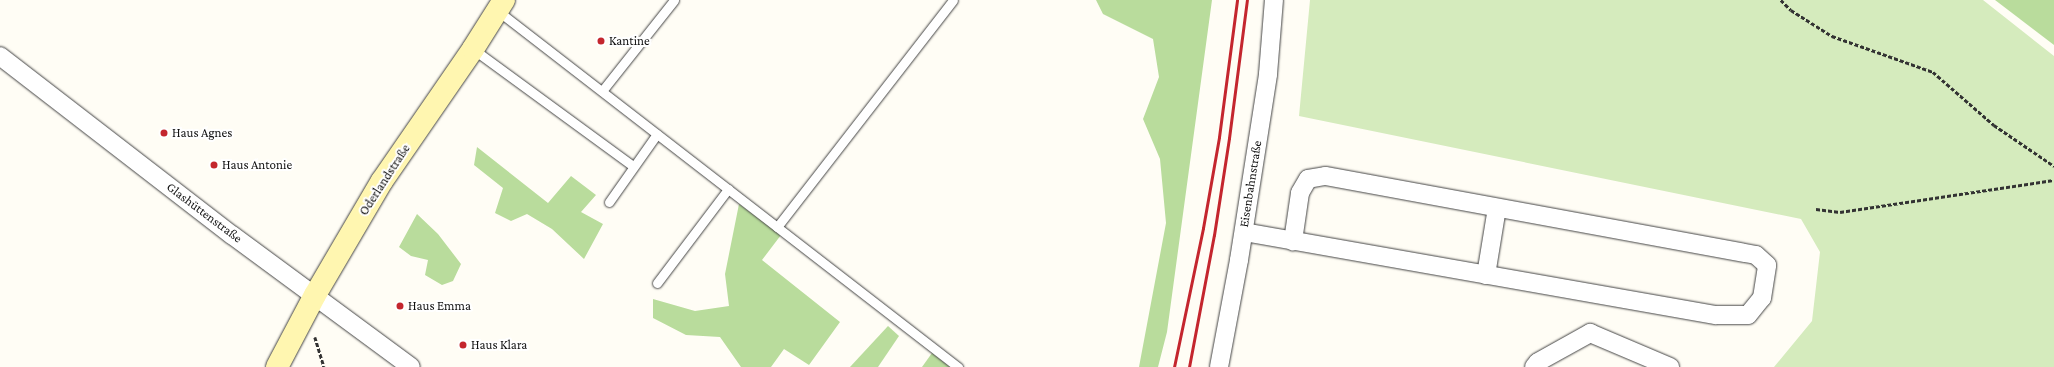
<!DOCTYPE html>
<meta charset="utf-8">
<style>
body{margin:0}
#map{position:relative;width:2054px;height:367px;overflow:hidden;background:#fffdf5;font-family:"Crimson Pro",serif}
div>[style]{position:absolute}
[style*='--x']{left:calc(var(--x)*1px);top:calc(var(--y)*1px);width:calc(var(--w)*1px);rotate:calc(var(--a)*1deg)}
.green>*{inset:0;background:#d5ebbd}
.forest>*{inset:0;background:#b9dc9c}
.path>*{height:2.5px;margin-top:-1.25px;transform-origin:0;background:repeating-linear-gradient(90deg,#333 0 4px,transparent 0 6px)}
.roads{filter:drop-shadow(0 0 1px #444) drop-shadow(0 0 1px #444)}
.lane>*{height:9px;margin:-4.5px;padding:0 4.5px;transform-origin:4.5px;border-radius:4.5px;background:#fff}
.street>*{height:18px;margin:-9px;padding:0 9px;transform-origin:9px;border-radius:9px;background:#fff}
.secondary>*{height:22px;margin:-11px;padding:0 11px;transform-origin:11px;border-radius:11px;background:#fff6b0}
.rail>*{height:3px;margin:-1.5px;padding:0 1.5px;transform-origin:1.5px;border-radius:1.5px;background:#c4262e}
.dots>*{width:11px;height:11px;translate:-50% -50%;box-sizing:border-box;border:2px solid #fff;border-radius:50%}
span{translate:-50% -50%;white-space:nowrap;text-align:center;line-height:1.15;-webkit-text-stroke:4px #fff;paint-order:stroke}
.poi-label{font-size:13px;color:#111}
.left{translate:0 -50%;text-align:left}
.street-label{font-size:13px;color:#111}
</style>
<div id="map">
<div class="green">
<div style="clip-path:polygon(1310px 0,1983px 0,2054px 56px,2054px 367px,1774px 367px,1812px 321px,1820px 252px,1801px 219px,1299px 116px)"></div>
</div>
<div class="forest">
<div style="clip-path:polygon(1096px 0,1212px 0,1167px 332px,1158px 367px,1139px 367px,1166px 223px,1160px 159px,1143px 119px,1159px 77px,1153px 39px,1103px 14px)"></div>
<div style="clip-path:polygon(1995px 0,2054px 0,2054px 45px)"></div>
<div style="clip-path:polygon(477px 147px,548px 203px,571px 176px,596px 195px,581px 212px,603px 224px,584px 259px,552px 229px,527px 214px,511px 221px,495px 213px,503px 188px,474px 165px)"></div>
<div style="clip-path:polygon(739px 204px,781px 235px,762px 260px,840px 322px,809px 365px,784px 349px,771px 367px,741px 367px,720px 337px,686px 335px,653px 318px,653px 299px,695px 311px,729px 306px,725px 274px)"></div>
<div style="clip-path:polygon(417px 214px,438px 234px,461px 264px,453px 281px,442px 285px,425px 275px,428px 260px,411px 256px,399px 247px)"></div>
<div style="clip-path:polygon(888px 326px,899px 336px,878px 367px,850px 367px)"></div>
<div style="clip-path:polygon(932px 353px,950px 367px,922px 367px)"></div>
</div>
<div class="path">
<div style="--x:1781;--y:0;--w:14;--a:45"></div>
<div style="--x:1791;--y:10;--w:49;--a:32.4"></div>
<div style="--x:1832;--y:36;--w:107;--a:19.6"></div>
<div style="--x:1933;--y:72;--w:81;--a:41"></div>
<div style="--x:1994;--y:125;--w:73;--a:34.3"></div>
<div style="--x:1816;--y:209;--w:24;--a:7"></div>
<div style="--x:1840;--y:212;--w:216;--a:-8.5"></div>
<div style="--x:315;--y:337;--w:31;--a:73"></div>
</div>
<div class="roads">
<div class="lane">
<div style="--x:498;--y:11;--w:582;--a:37.74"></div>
<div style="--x:473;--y:49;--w:198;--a:36.2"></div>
<div style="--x:602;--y:91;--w:116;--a:-51.6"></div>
<div style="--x:609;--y:202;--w:83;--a:-54.8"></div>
<div style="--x:777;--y:227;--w:287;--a:-52.2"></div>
<div style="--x:657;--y:283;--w:118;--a:-52.9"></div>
</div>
<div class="street">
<div style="--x:0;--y:56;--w:293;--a:37.7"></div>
<div style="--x:232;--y:235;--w:222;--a:36.4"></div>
<div style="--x:1244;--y:232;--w:479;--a:10"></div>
<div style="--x:1716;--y:315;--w:32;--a:0"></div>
<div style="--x:1748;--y:315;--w:22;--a:-51"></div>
<div style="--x:1762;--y:298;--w:33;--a:-81"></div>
<div style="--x:1767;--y:265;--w:15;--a:-138"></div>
<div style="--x:1756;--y:255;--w:438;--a:-169.6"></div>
<div style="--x:1325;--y:176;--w:17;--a:170"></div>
<div style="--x:1308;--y:179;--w:16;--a:120"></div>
<div style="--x:1300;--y:193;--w:49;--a:98.3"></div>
<div style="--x:1486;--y:275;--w:68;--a:-80.7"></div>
<div style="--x:1219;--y:367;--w:109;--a:-79.4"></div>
<div style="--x:1239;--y:260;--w:188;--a:-81.1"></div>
<div style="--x:1268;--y:74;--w:74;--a:-85.4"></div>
<div style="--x:1534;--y:367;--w:6;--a:-51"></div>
<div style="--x:1538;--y:362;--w:60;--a:-29.1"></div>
<div style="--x:1590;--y:333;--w:87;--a:23"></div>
</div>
<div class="secondary">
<div style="--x:277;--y:367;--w:81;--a:-62.2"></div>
<div style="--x:315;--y:295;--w:132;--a:-59.6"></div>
<div style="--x:382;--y:181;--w:160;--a:-55.4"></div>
<div style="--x:473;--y:49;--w:58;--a:-57.7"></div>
</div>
</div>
<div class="rail">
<div style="--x:1174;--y:367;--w:142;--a:-78.2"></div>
<div style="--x:1203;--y:228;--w:92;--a:-80"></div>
<div style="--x:1219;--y:137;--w:138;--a:-82.5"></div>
<div style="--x:1189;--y:367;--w:134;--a:-79.3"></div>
<div style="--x:1214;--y:235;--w:98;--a:-81.2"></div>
<div style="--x:1229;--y:138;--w:139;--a:-82.6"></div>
</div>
<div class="dots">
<div style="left:601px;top:41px;background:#c4262e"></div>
<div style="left:164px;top:133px;background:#c4262e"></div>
<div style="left:214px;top:165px;background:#c4262e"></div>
<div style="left:400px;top:306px;background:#c4262e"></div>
<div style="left:463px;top:345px;background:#c4262e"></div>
</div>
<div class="poi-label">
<span class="left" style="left:609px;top:41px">Kantine</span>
<span class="left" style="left:172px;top:133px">Haus Agnes</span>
<span class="left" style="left:222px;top:165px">Haus Antonie</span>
<span class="left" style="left:408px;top:306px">Haus Emma</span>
<span class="left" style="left:471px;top:345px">Haus Klara</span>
</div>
<div class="street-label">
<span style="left:385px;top:180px;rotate:-57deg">Oderlandstraße</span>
<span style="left:1251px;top:184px;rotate:-81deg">Eisenbahnstraße</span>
<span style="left:204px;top:213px;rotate:37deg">Glashüttenstraße</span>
</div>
</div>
